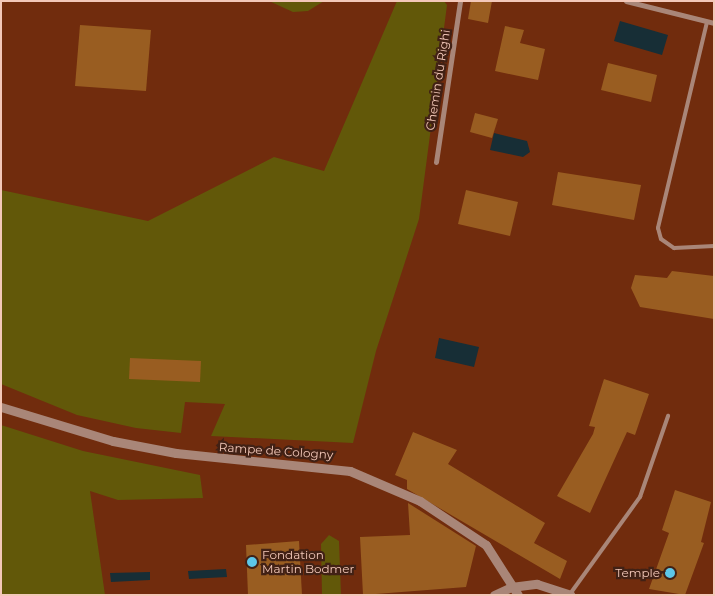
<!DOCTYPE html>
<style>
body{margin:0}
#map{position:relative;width:715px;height:596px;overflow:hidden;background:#712c0d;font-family:Montserrat,sans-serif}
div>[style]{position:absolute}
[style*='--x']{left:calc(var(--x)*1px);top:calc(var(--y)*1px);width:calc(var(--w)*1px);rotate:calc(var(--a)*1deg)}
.green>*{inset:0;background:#625809}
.water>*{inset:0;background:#172e36}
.building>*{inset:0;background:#995d21}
.service>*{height:4px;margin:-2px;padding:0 2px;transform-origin:2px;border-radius:2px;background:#a98678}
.minor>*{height:5px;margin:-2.5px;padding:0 2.5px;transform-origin:2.5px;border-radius:2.5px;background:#a98678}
.tertiary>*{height:9px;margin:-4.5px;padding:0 4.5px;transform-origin:4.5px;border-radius:4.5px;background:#a98678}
.dots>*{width:14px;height:14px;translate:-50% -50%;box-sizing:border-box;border:2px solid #412115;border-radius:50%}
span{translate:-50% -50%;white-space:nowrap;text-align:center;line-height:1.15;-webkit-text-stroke:4.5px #412115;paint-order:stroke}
.street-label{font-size:12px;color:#f3c8b9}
.poi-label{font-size:12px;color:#f3c8b9}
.left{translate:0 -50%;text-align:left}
.right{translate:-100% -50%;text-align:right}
.frame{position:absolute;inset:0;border:2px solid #f3c8b9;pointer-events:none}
</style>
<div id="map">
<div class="green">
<div style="clip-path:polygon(269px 1px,324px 1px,308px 11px,293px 12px)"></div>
<div style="clip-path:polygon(397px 1px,444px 1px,447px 5px,419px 219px,376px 351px,353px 443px,211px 436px,225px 404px,185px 402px,181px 433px,136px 428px,77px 415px,1px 384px,1px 190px,148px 221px,274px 157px,324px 171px)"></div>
<div style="clip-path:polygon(1px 425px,83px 451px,200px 475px,203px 498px,118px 500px,90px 491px,105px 595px,1px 595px)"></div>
<div style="clip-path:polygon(329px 535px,339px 541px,341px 595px,322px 594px,321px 544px)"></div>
</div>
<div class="water">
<div style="clip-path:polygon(620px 21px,668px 35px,662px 55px,614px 41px)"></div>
<div style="clip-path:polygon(494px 133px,527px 141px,530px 152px,523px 157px,490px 150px)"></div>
<div style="clip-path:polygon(439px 338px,479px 347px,474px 367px,435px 358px)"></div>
<div style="clip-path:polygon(226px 569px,227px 577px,189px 579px,188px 571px)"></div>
<div style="clip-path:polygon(150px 572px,150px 580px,111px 582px,110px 573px)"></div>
</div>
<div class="building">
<div style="clip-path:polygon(471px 1px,492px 1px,488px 23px,468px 19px)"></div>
<div style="clip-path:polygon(80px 25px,151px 30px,146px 91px,75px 86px)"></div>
<div style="clip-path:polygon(505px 26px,524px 30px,520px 43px,545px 49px,538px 80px,495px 71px)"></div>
<div style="clip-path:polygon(608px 63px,657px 75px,651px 102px,601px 90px)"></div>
<div style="clip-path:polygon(475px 113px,498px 119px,492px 138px,470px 132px)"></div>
<div style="clip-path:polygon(558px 172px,641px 185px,634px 220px,552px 205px)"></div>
<div style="clip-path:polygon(466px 190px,518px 202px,510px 236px,458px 224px)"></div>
<div style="clip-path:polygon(672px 271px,714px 276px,714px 319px,640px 307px,631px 288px,635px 275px,667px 278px)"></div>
<div style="clip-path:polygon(130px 358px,201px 361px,200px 382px,129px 379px)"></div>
<div style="clip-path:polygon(604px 379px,649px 394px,635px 435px,627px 432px,590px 513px,557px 496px,593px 434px,595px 427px,589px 426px)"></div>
<div style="clip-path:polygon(413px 432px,457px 450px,448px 464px,545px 523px,534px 543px,567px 561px,560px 579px,407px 489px,407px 480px,395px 475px)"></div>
<div style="clip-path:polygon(675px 490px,711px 502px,701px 542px,704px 543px,685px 595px,649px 589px,669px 533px,662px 530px)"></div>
<div style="clip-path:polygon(408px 503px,476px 546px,466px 587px,363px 595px,360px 537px,410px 535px)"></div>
<div style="clip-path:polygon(299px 541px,302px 595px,248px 595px,246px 545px)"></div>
</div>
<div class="service">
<div style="--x:707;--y:22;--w:212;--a:103.4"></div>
<div style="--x:658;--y:228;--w:11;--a:75"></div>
<div style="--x:661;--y:239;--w:16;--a:35"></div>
<div style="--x:674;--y:248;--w:40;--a:-2.9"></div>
<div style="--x:570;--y:594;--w:120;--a:-54.2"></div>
<div style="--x:640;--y:497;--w:86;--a:-70.9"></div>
</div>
<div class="minor">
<div style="--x:626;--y:1;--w:91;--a:14"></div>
<div style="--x:436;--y:162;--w:163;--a:-81.5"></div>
</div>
<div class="tertiary">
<div style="--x:1;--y:407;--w:117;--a:16.9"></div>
<div style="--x:113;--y:441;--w:64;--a:10.8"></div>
<div style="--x:176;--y:453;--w:175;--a:5.9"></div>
<div style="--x:350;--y:471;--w:76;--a:23.2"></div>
<div style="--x:420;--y:501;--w:79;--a:33.7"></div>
<div style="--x:486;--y:545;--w:59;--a:57.4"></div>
<div style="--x:494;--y:595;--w:19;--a:-25"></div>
<div style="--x:511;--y:587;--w:26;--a:-7"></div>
<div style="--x:537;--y:584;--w:35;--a:18"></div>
</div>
<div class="dots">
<div style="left:252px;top:562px;background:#5dc7e8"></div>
<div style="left:670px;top:573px;background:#5dc7e8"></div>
</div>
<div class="street-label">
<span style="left:438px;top:80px;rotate:-81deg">Chemin du Righi</span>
<span style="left:276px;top:451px;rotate:4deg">Rampe de Cologny</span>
</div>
<div class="poi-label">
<span class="left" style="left:262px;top:562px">Fondation<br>Martin Bodmer</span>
<span class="right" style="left:660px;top:573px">Temple</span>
</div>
<div class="frame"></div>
</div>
